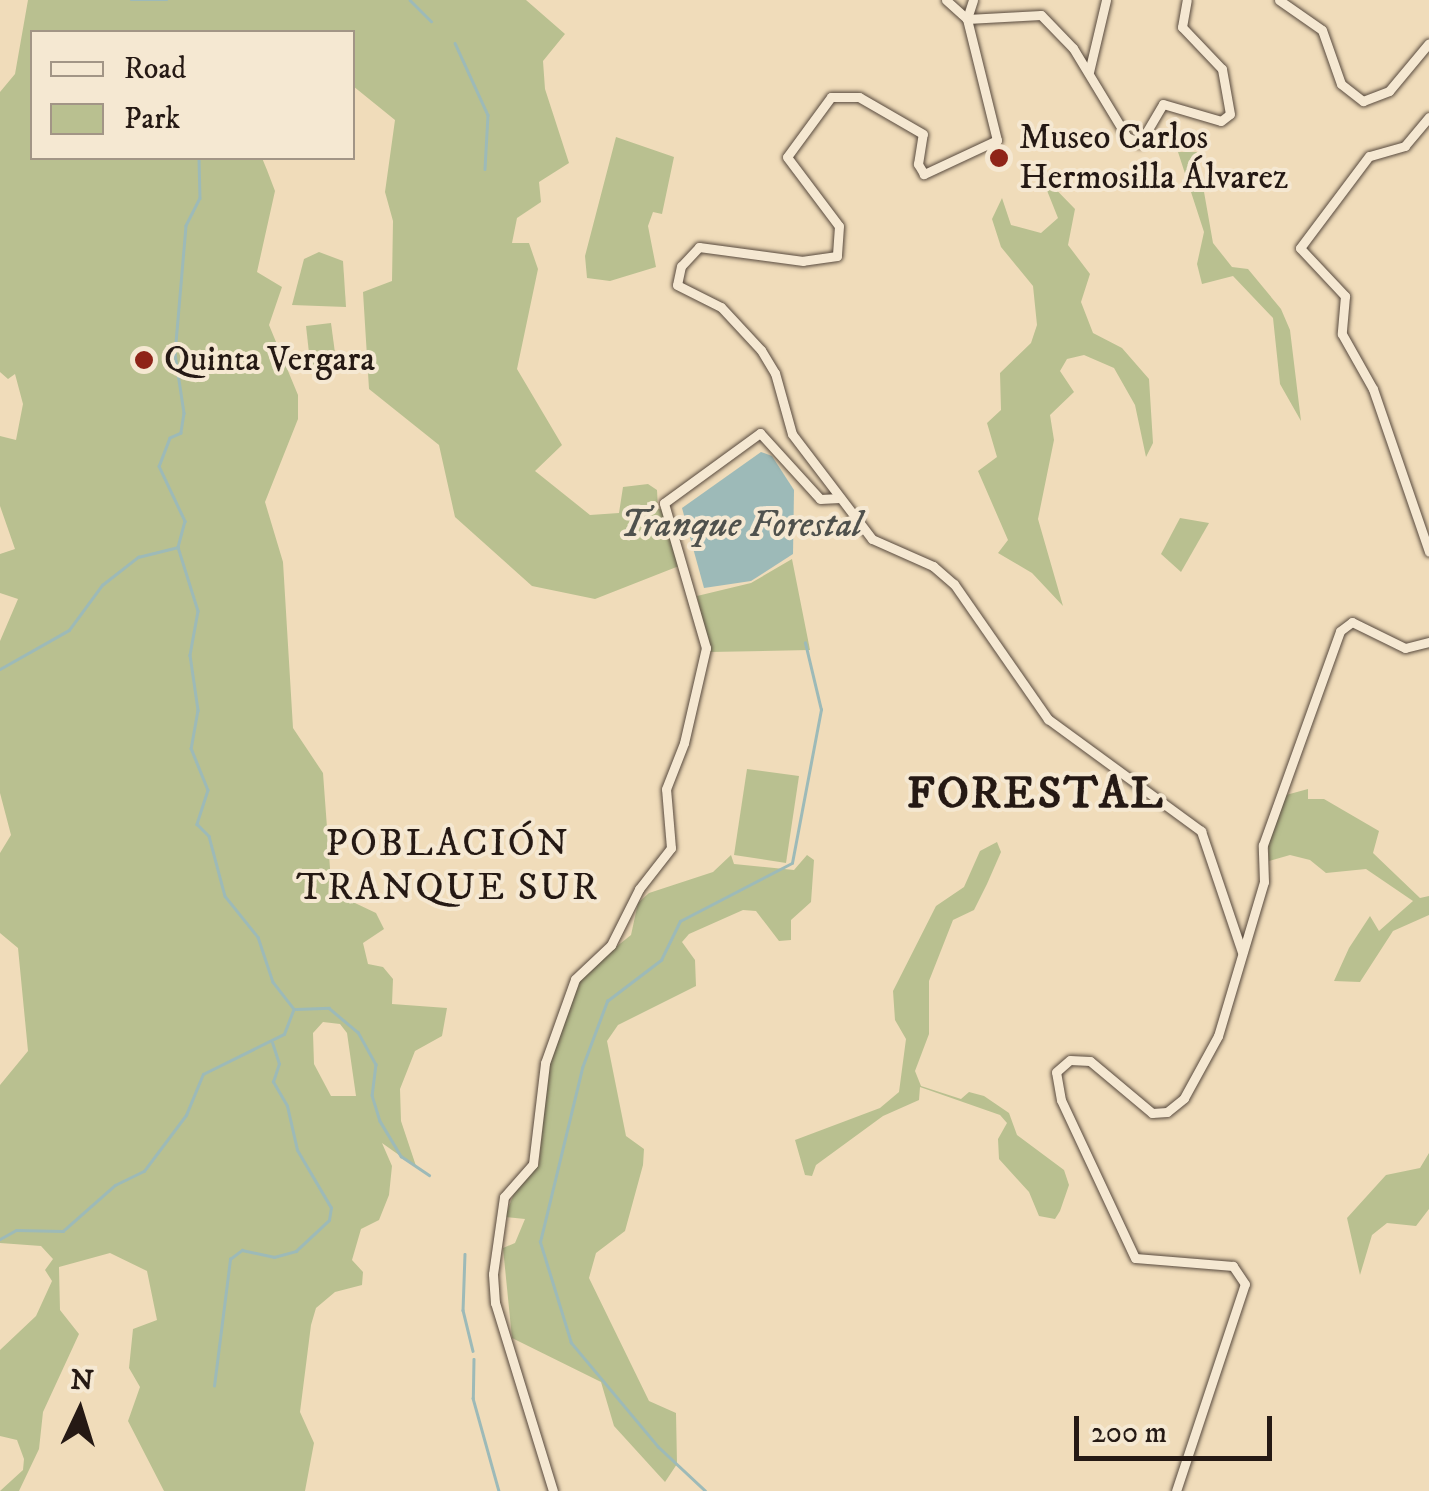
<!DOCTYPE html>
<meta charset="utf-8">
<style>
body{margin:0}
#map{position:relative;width:1429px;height:1491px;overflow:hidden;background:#f0dcba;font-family:"IM FELL DW Pica",serif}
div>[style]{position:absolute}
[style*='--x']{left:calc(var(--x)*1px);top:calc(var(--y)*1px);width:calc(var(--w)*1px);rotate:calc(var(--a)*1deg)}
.green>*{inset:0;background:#b9c090}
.water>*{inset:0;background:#9dbab8}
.stream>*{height:2.5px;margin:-1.25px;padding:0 1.25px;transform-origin:1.25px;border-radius:1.25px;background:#9dbab8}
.roads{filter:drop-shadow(0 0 2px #584a3e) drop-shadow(0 0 2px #584a3e)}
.tertiary>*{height:9px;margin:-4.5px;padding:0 4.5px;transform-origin:4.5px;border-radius:4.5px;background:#f5e8d2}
.dots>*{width:28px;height:28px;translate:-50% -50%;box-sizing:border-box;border:5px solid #f5e8d2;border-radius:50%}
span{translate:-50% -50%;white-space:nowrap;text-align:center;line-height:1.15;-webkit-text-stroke:8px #f5e8d2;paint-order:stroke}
.poi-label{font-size:35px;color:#251914}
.left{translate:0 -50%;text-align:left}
.water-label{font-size:38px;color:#4f514d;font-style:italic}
.neighbourhood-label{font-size:38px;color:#251914;letter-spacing:2.5px}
.district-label{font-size:45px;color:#251914;font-weight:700;letter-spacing:2.5px}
.legend{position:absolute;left:30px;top:30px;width:325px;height:130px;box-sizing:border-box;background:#f5e8d2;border:2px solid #a29586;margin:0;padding:12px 18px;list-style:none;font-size:30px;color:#251914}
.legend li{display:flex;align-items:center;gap:20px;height:50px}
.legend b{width:50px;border:2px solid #a29586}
.north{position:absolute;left:30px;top:1361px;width:100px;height:100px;-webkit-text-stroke:8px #f5e8d2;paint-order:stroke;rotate:4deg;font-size:28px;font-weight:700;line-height:40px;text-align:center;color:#251914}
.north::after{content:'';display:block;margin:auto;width:35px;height:45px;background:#251914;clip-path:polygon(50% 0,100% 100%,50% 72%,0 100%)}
.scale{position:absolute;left:1074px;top:1416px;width:198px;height:45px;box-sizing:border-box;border:5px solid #251914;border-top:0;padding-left:12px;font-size:30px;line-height:35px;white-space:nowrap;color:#251914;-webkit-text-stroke:8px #f5e8d2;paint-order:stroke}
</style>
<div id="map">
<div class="green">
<div style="clip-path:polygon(evenodd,28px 0,526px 0,565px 34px,543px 61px,545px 89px,569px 163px,539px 182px,541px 202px,517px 218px,512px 243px,529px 243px,538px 269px,517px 369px,562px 445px,535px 471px,590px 515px,619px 513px,623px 487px,648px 484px,657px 490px,658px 509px,664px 509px,679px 566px,595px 599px,532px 586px,455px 517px,439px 445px,369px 389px,363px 292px,392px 281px,393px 221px,385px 192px,395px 120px,353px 86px,352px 32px,32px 32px,32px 158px,262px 158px,267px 170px,275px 191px,257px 272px,282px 287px,269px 325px,298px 395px,298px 419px,265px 502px,283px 562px,293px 728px,323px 773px,331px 882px,336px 894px,376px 913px,384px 929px,363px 943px,368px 964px,383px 967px,393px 979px,392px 1004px,447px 1008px,442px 1036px,415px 1051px,400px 1089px,401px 1121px,416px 1166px,430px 1177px,382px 1143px,392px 1166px,389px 1195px,379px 1220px,361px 1229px,352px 1260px,363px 1272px,362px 1285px,335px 1292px,316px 1308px,311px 1325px,300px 1412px,314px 1443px,305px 1491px,164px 1491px,128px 1421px,140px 1387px,129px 1368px,133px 1329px,157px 1320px,147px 1271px,110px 1253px,59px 1267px,60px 1310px,79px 1334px,43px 1412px,39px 1449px,19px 1491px,0 1491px,23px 1470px,24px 1459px,17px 1440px,0 1436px,0 1350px,36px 1316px,52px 1281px,45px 1270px,53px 1259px,41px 1246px,0 1243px,0 1085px,28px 1051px,18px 948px,0 933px,0 853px,11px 835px,0 793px,0 641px,18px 599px,0 593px,0 554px,15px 549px,0 506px,0 436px,16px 440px,23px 404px,15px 374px,8px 379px,0 372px,0 92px,15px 74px,28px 0,323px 1022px,340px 1024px,347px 1033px,356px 1096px,331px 1096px,314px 1064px,313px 1033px,323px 1022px)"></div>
<div style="clip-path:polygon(616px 137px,674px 157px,662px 214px,653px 212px,648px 226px,656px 267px,610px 281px,587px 278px,585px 256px)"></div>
<div style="clip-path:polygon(1178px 152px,1197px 152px,1213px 243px,1232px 267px,1248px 269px,1281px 309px,1290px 330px,1301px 421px,1280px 384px,1273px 318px,1233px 276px,1202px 284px,1197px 264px,1204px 232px)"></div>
<div style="clip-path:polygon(1040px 173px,1075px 209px,1068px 245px,1090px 274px,1081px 302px,1093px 333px,1122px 348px,1149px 379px,1153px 443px,1146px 457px,1135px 405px,1114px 368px,1084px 355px,1067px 359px,1060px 371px,1074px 392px,1050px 415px,1054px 440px,1038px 519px,1063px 606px,1032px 573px,998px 553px,1008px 540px,978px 471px,997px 457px,987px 423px,1001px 410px,1000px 373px,1031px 343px,1037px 325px,1033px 286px,1001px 247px,992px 219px,1002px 198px,1011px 225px,1041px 233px,1058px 218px)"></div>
<div style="clip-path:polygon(319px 252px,343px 261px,346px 307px,292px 305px,304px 259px)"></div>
<div style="clip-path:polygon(331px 323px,337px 368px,311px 371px,306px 326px)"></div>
<div style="clip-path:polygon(1180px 518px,1209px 523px,1181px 572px,1161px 554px)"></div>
<div style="clip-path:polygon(792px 559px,810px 650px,710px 652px,697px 596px,751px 583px)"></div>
<div style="clip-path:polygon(747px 769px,799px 776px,786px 863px,734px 855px)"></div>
<div style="clip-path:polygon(1308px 789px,1308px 799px,1324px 799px,1379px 831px,1373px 853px,1420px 898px,1429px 896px,1429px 915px,1393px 931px,1360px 982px,1334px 981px,1349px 948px,1370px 916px,1379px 931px,1413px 901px,1366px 869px,1326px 873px,1310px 860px,1290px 855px,1269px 861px,1268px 835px,1286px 795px)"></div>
<div style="clip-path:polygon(997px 842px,1001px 852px,987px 884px,974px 910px,953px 920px,929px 981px,929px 1034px,915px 1071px,921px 1086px,961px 1099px,969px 1092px,984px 1096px,1009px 1113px,1017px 1135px,1064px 1170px,1069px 1185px,1060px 1211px,1055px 1219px,1039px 1216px,1029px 1192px,999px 1159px,998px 1139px,1007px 1123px,1000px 1115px,920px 1087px,919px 1100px,883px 1116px,816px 1165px,812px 1176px,805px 1175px,795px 1140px,880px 1108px,899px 1092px,906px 1039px,895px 1020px,893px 991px,936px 906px,964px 887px,980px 851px)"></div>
<div style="clip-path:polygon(731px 855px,734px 864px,794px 870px,807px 855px,814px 860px,811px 902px,791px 920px,791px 940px,779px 941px,756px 911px,743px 910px,689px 934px,682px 942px,695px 960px,696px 986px,618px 1025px,607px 1041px,626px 1136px,644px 1149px,643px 1165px,625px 1231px,596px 1253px,589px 1278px,649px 1401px,676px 1413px,677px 1464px,665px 1482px,614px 1426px,601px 1382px,512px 1338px,503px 1248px,515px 1243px,525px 1219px,505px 1217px,517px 1185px,539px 1165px,549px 1058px,581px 975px,631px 935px,638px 903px,649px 893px,713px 872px)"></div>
<div style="clip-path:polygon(1429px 1153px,1429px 1209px,1416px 1226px,1387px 1223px,1372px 1235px,1360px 1275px,1347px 1218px,1386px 1175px,1420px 1168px)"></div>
</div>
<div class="water">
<div style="clip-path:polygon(761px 452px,772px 456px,794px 490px,793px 554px,751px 581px,704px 588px,682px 508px)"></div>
</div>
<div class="stream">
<div style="--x:131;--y:0;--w:36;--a:0"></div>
<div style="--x:410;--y:0;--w:30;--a:45"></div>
<div style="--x:455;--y:43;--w:79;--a:65.4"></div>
<div style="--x:488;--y:115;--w:54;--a:93.2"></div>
<div style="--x:199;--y:158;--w:40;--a:88.6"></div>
<div style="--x:200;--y:198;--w:31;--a:117"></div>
<div style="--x:186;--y:226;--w:128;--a:94.9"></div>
<div style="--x:175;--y:354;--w:60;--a:81.3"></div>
<div style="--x:184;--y:413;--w:20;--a:99"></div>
<div style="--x:181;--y:433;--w:12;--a:156"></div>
<div style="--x:170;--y:438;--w:30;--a:111"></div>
<div style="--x:159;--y:466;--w:61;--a:64.7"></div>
<div style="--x:185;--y:521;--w:27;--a:105"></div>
<div style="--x:178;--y:547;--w:67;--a:72.6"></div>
<div style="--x:198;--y:611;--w:45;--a:100.3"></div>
<div style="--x:190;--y:655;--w:56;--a:81.7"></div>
<div style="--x:198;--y:710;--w:39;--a:100"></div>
<div style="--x:191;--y:748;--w:45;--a:68"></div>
<div style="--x:208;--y:790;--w:36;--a:108"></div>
<div style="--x:197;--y:824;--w:17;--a:45"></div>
<div style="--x:209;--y:836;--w:62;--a:75.1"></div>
<div style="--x:225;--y:896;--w:53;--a:51.2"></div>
<div style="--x:258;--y:937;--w:47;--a:71.6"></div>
<div style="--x:273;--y:982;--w:34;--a:52"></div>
<div style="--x:0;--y:669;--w:79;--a:-29.5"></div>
<div style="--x:69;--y:630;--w:56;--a:-53.7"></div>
<div style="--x:102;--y:585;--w:46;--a:-37.9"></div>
<div style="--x:138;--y:557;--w:41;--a:-14"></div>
<div style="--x:296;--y:1009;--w:33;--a:-2"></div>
<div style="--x:329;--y:1008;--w:38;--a:40"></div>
<div style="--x:358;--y:1032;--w:37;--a:61"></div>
<div style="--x:376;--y:1064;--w:31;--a:97"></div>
<div style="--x:372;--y:1095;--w:27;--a:73"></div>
<div style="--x:380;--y:1121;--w:41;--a:59"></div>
<div style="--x:401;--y:1156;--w:34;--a:34"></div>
<div style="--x:0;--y:1239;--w:18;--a:-29"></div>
<div style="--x:16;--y:1230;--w:47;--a:1.2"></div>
<div style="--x:63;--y:1231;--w:69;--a:-41.5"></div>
<div style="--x:115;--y:1185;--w:32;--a:-26"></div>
<div style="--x:144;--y:1171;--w:70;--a:-53.1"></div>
<div style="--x:186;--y:1115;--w:44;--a:-67.5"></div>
<div style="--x:203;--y:1074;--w:90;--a:-26.3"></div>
<div style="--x:284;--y:1034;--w:26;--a:-69"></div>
<div style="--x:465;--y:1254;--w:56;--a:92"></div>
<div style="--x:463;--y:1310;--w:42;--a:76.3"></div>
<div style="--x:474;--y:1359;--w:39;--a:91"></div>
<div style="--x:473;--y:1398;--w:97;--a:74.4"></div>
<div style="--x:214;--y:1386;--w:128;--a:-82.8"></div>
<div style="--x:230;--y:1259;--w:15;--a:-37"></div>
<div style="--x:242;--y:1250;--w:33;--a:12"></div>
<div style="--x:274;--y:1257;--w:23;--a:-15"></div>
<div style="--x:296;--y:1251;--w:45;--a:-43.2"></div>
<div style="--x:329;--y:1220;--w:12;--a:-81"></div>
<div style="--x:331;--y:1208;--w:67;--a:-120.4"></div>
<div style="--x:297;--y:1150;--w:45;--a:-102.8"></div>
<div style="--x:287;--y:1106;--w:28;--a:-120"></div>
<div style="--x:273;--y:1082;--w:19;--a:-72"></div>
<div style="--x:279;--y:1064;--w:22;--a:-108"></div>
<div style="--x:705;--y:1491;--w:64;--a:-136.9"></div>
<div style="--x:658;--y:1447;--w:136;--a:-129.9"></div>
<div style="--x:571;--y:1343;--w:106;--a:-107.1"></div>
<div style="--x:540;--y:1242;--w:179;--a:-76.4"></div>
<div style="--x:582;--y:1068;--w:72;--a:-69.5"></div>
<div style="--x:607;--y:1001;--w:68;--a:-37.2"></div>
<div style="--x:661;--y:960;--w:43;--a:-64"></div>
<div style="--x:680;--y:921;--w:126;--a:-27.4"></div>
<div style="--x:792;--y:863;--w:156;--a:-79.3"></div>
<div style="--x:821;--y:710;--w:69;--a:-103.4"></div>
</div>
<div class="roads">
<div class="tertiary">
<div style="--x:946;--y:0;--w:28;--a:42"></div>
<div style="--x:973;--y:0;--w:20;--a:108"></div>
<div style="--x:967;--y:19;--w:125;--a:76.1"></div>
<div style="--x:997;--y:140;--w:81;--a:155"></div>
<div style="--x:924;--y:174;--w:12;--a:-121"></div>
<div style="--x:918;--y:164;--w:30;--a:-81"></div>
<div style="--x:923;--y:134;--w:74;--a:-150"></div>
<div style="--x:859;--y:97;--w:28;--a:180"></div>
<div style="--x:831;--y:97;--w:74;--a:126.3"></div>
<div style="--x:787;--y:157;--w:86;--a:53"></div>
<div style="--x:839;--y:226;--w:30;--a:94"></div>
<div style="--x:837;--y:256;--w:34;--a:172"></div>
<div style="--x:803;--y:261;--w:105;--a:-172.3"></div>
<div style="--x:699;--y:247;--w:26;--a:133"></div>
<div style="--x:681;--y:266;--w:19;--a:102"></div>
<div style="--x:677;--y:285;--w:49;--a:26.6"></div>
<div style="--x:721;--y:307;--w:59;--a:47.1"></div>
<div style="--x:761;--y:350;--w:27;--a:59"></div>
<div style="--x:775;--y:373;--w:63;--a:74.4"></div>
<div style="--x:792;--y:434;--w:132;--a:52.7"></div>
<div style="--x:872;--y:539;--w:67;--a:23.9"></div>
<div style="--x:933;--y:566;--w:28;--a:41"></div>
<div style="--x:954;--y:584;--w:165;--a:55.2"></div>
<div style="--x:1048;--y:719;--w:190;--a:36.2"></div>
<div style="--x:1201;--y:831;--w:128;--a:71.3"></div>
<div style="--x:1279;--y:0;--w:52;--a:34.9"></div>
<div style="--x:1322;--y:30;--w:57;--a:70.6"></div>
<div style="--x:1341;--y:84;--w:28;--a:38"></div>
<div style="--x:1363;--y:101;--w:28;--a:-21"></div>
<div style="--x:1389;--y:91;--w:62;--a:-50.2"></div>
<div style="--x:967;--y:19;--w:74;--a:-3.1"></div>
<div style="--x:1041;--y:15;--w:46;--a:45.9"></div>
<div style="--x:1073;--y:48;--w:104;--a:58.8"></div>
<div style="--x:1127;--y:137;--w:14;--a:25"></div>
<div style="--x:1140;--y:143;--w:45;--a:-59.5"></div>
<div style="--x:1163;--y:104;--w:60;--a:16.3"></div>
<div style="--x:1221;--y:121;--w:11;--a:-38"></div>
<div style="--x:1230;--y:114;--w:46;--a:-100.1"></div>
<div style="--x:1222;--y:69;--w:58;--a:-133.6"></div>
<div style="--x:1182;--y:27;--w:27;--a:-80"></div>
<div style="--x:1089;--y:72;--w:74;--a:-76.7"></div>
<div style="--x:1429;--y:117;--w:38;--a:130"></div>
<div style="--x:1405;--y:146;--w:37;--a:164"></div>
<div style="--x:1369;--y:156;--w:115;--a:126.9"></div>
<div style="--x:1300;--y:248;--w:66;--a:46.8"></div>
<div style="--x:1345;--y:296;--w:38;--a:95"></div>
<div style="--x:1342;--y:334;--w:63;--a:60.6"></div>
<div style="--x:1373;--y:389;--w:172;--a:71"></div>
<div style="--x:553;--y:1491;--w:197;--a:-107.1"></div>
<div style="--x:495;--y:1303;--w:29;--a:-94"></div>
<div style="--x:493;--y:1274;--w:78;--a:-81.9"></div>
<div style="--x:504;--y:1197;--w:44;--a:-48.7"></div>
<div style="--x:533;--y:1164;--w:102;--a:-83.2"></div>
<div style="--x:545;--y:1063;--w:89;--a:-70.3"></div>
<div style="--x:575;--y:979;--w:50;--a:-43.4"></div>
<div style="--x:611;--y:945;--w:63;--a:-63.4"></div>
<div style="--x:639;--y:889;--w:52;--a:-52"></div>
<div style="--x:671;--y:848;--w:59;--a:-94.8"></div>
<div style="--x:666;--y:789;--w:49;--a:-68.6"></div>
<div style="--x:684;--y:743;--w:98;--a:-77"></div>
<div style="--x:706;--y:648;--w:151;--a:-106.2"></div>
<div style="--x:664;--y:503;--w:119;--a:-36.1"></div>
<div style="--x:760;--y:433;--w:89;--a:47.7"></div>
<div style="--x:820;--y:499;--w:20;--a:-3"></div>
<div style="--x:1176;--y:1491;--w:218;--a:-71.6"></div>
<div style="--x:1245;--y:1284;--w:22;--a:-124"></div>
<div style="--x:1233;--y:1266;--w:98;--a:-175.3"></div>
<div style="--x:1135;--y:1258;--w:174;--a:-115.1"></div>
<div style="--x:1061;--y:1100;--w:28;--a:-100"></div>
<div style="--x:1056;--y:1072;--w:18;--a:-41"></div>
<div style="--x:1070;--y:1060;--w:20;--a:3"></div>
<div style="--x:1090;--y:1061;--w:81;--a:40"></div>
<div style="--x:1152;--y:1113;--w:15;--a:-4"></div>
<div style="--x:1167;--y:1112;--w:22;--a:-39"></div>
<div style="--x:1184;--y:1098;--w:71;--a:-61.3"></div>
<div style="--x:1218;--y:1036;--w:161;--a:-73.4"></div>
<div style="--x:1264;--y:882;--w:37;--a:-92"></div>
<div style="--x:1263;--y:845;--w:227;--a:-70.2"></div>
<div style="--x:1340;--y:631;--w:15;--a:-37"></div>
<div style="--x:1352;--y:622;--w:59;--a:26.1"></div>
<div style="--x:1405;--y:648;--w:25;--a:-14"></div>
</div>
</div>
<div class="dots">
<div style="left:999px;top:158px;background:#8f2418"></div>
<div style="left:144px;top:360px;background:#8f2418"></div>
</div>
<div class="poi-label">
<span class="left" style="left:1019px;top:158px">Museo Carlos<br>Hermosilla Álvarez</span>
<span class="left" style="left:164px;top:360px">Quinta Vergara</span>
</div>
<div class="water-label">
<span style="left:741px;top:526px">Tranque Forestal</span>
</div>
<div class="neighbourhood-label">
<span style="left:448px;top:867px">POBLACIÓN<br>TRANQUE SUR</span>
</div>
<div class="district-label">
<span style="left:1036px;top:795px">FORESTAL</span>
</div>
<ul class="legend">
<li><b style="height:12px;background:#f5e8d2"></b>Road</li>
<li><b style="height:28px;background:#b9c090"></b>Park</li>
</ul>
<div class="north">N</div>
<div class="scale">200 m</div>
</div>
